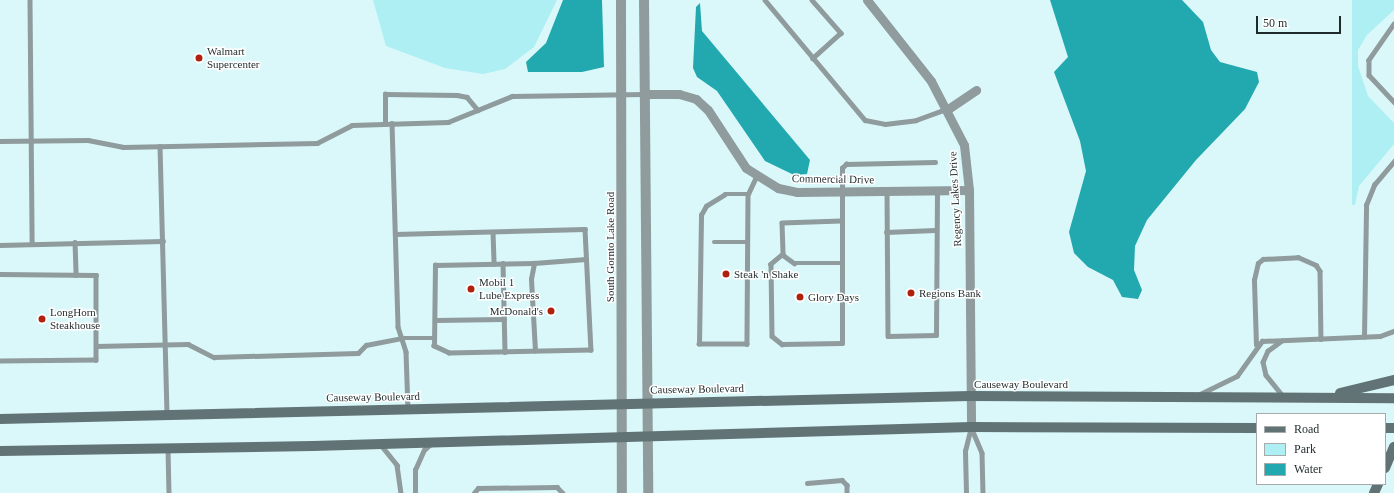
<!DOCTYPE html>
<style>
body{margin:0}
#map{position:relative;width:1394px;height:493px;overflow:hidden;background:#daf8fa;font-family:"Times New Roman",serif}
div>[style]{position:absolute}
[style*='--x']{left:calc(var(--x)*1px);top:calc(var(--y)*1px);width:calc(var(--w)*1px);rotate:calc(var(--a)*1deg)}
.green>*{inset:0;background:#adeff3}
.water>*{inset:0;background:#22a8af}
.service>*{height:4.5px;margin:-2.25px;padding:0 2.25px;transform-origin:2.25px;border-radius:2.25px;background:#8f9b9c}
.minor>*{height:9px;margin:-4.5px;padding:0 4.5px;transform-origin:4.5px;border-radius:4.5px;background:#8f9b9c}
.tertiary>*{height:10px;margin:-5px;padding:0 5px;transform-origin:5px;border-radius:5px;background:#8f9b9c}
.secondary>*{height:10px;margin:-5px;padding:0 5px;transform-origin:5px;border-radius:5px;background:#617374}
.dots>*{width:11px;height:11px;translate:-50% -50%;box-sizing:border-box;border:2px solid #fff;border-radius:50%}
span{translate:-50% -50%;white-space:nowrap;text-align:center;line-height:1.15;-webkit-text-stroke:3px #fff;paint-order:stroke}
.poi-label{font-size:11px;color:#1f2a2b}
.left{translate:0 -50%;text-align:left}
.right{translate:-100% -50%;text-align:right}
.street-label{font-size:11px;color:#1f2a2b}
.legend{position:absolute;left:1256px;top:413px;width:130px;height:72px;box-sizing:border-box;background:#fff;border:1px solid #a5aaaa;margin:0;padding:5px 7px;list-style:none;font-size:12px;color:#1f2a2b}
.legend li{display:flex;align-items:center;gap:8px;height:20px}
.legend b{width:20px;border:1px solid #a5aaaa}
.scale{position:absolute;left:1256px;top:16px;width:85px;height:18px;box-sizing:border-box;border:2px solid #1f2a2b;border-top:0;padding-left:5px;font-size:12px;line-height:14px;white-space:nowrap;color:#1f2a2b;-webkit-text-stroke:3px #fff;paint-order:stroke}
</style>
<div id="map">
<div class="green">
<div style="clip-path:polygon(373px 0,557px 0,534px 47px,505px 69px,483px 74px,445px 68px,386px 46px)"></div>
<div style="clip-path:polygon(1352px 0,1394px 0,1394px 10px,1367px 35px,1358px 50px,1358px 66px,1368px 96px,1394px 123px,1394px 144px,1359px 186px,1355px 205px,1352px 205px)"></div>
</div>
<div class="water">
<div style="clip-path:polygon(563px 0,602px 0,604px 67px,582px 72px,528px 72px,526px 62px,546px 43px)"></div>
<div style="clip-path:polygon(1050px 0,1182px 0,1203px 22px,1211px 50px,1220px 62px,1257px 72px,1259px 82px,1245px 109px,1196px 160px,1147px 220px,1135px 246px,1134px 270px,1142px 290px,1138px 299px,1122px 297px,1113px 280px,1088px 267px,1074px 253px,1069px 232px,1086px 171px,1080px 141px,1054px 72px,1068px 57px)"></div>
<div style="clip-path:polygon(700px 3px,702px 31px,810px 160px,807px 174px,794px 175px,765px 161px,717px 91px,697px 77px,693px 68px,696px 7px)"></div>
</div>
<div class="service">
<div style="--x:30;--y:0;--w:242;--a:89.5"></div>
<div style="--x:765;--y:0;--w:156;--a:50.2"></div>
<div style="--x:865;--y:120;--w:20;--a:11"></div>
<div style="--x:885;--y:124;--w:31;--a:-7"></div>
<div style="--x:916;--y:120;--w:32;--a:-20"></div>
<div style="--x:812;--y:0;--w:44;--a:48.7"></div>
<div style="--x:841;--y:33;--w:38;--a:138"></div>
<div style="--x:1394;--y:24;--w:44;--a:124.8"></div>
<div style="--x:1369;--y:60;--w:15;--a:90"></div>
<div style="--x:1369;--y:75;--w:37;--a:47"></div>
<div style="--x:392;--y:123;--w:204;--a:88.3"></div>
<div style="--x:398;--y:327;--w:26;--a:72"></div>
<div style="--x:406;--y:352;--w:56;--a:88"></div>
<div style="--x:385;--y:124;--w:30;--a:-90"></div>
<div style="--x:385;--y:94;--w:72;--a:0.8"></div>
<div style="--x:457;--y:95;--w:10;--a:11"></div>
<div style="--x:467;--y:97;--w:17;--a:50"></div>
<div style="--x:0;--y:141;--w:88;--a:-0.7"></div>
<div style="--x:88;--y:140;--w:36;--a:11"></div>
<div style="--x:123;--y:147;--w:194;--a:-1.2"></div>
<div style="--x:317;--y:143;--w:39;--a:-27"></div>
<div style="--x:352;--y:125;--w:96;--a:-1.8"></div>
<div style="--x:448;--y:122;--w:69;--a:-22.1"></div>
<div style="--x:512;--y:96;--w:132;--a:-0.9"></div>
<div style="--x:160;--y:146;--w:268;--a:88.5"></div>
<div style="--x:887;--y:191;--w:145;--a:89.6"></div>
<div style="--x:888;--y:336;--w:48;--a:-1.2"></div>
<div style="--x:936;--y:335;--w:145;--a:-89.6"></div>
<div style="--x:748;--y:194;--w:150;--a:90.4"></div>
<div style="--x:747;--y:344;--w:48;--a:180"></div>
<div style="--x:699;--y:344;--w:129;--a:-89.1"></div>
<div style="--x:701;--y:215;--w:10;--a:-61"></div>
<div style="--x:706;--y:206;--w:22;--a:-32"></div>
<div style="--x:725;--y:194;--w:23;--a:0"></div>
<div style="--x:748;--y:194;--w:19;--a:-65"></div>
<div style="--x:841;--y:221;--w:59;--a:178.1"></div>
<div style="--x:782;--y:223;--w:32;--a:88"></div>
<div style="--x:783;--y:255;--w:14;--a:36"></div>
<div style="--x:794;--y:263;--w:48;--a:0"></div>
<div style="--x:493;--y:232;--w:32;--a:88"></div>
<div style="--x:886;--y:232;--w:49;--a:-2.3"></div>
<div style="--x:395;--y:234;--w:190;--a:-1.5"></div>
<div style="--x:585;--y:229;--w:121;--a:87.2"></div>
<div style="--x:591;--y:350;--w:142;--a:178.8"></div>
<div style="--x:449;--y:353;--w:17;--a:-155"></div>
<div style="--x:434;--y:346;--w:81;--a:-89.3"></div>
<div style="--x:435;--y:265;--w:99;--a:-1.2"></div>
<div style="--x:75;--y:242;--w:33;--a:88"></div>
<div style="--x:714;--y:242;--w:33;--a:0"></div>
<div style="--x:0;--y:245;--w:163;--a:-1.4"></div>
<div style="--x:783;--y:254;--w:16;--a:140"></div>
<div style="--x:771;--y:264;--w:72;--a:89.2"></div>
<div style="--x:772;--y:336;--w:13;--a:39"></div>
<div style="--x:782;--y:344;--w:60;--a:-1"></div>
<div style="--x:842;--y:343;--w:175;--a:-90"></div>
<div style="--x:842;--y:168;--w:6;--a:-45"></div>
<div style="--x:846;--y:164;--w:89;--a:-1.3"></div>
<div style="--x:503;--y:263;--w:89;--a:88.7"></div>
<div style="--x:0;--y:274;--w:96;--a:0.6"></div>
<div style="--x:96;--y:275;--w:85;--a:90"></div>
<div style="--x:96;--y:360;--w:96;--a:179.4"></div>
<div style="--x:435;--y:320;--w:69;--a:-0.8"></div>
<div style="--x:1364;--y:337;--w:132;--a:-89.1"></div>
<div style="--x:1366;--y:205;--w:22;--a:-68"></div>
<div style="--x:1374;--y:185;--w:31;--a:-50"></div>
<div style="--x:1282;--y:341;--w:17;--a:144"></div>
<div style="--x:1268;--y:351;--w:12;--a:114"></div>
<div style="--x:1263;--y:362;--w:13;--a:77"></div>
<div style="--x:1266;--y:375;--w:27;--a:51"></div>
<div style="--x:1256;--y:345;--w:65;--a:-91.8"></div>
<div style="--x:1254;--y:280;--w:17;--a:-77"></div>
<div style="--x:1258;--y:263;--w:6;--a:-39"></div>
<div style="--x:1263;--y:259;--w:35;--a:-3"></div>
<div style="--x:1298;--y:257;--w:20;--a:24"></div>
<div style="--x:1316;--y:265;--w:7;--a:56"></div>
<div style="--x:1320;--y:271;--w:68;--a:89.2"></div>
<div style="--x:96;--y:346;--w:92;--a:-1.2"></div>
<div style="--x:188;--y:344;--w:29;--a:27"></div>
<div style="--x:214;--y:357;--w:144;--a:-1.6"></div>
<div style="--x:358;--y:353;--w:11;--a:-45"></div>
<div style="--x:366;--y:345;--w:37;--a:-11"></div>
<div style="--x:402;--y:338;--w:32;--a:0"></div>
<div style="--x:535;--y:351;--w:72;--a:-93.2"></div>
<div style="--x:531;--y:279;--w:16;--a:-79"></div>
<div style="--x:534;--y:263;--w:52;--a:-4.4"></div>
<div style="--x:1200;--y:394;--w:41;--a:-25.9"></div>
<div style="--x:1237;--y:376;--w:43;--a:-54.5"></div>
<div style="--x:1262;--y:341;--w:118;--a:-2.4"></div>
<div style="--x:1380;--y:336;--w:15;--a:-20"></div>
<div style="--x:971;--y:427;--w:28;--a:67"></div>
<div style="--x:982;--y:453;--w:40;--a:88.6"></div>
<div style="--x:381;--y:445;--w:26;--a:51"></div>
<div style="--x:397;--y:465;--w:28;--a:82"></div>
<div style="--x:168;--y:449;--w:44;--a:88.7"></div>
<div style="--x:807;--y:483;--w:35;--a:-5"></div>
<div style="--x:842;--y:480;--w:7;--a:45"></div>
<div style="--x:847;--y:485;--w:8;--a:90"></div>
<div style="--x:415;--y:493;--w:23;--a:-90"></div>
<div style="--x:415;--y:470;--w:22;--a:-66"></div>
<div style="--x:424;--y:450;--w:9;--a:-41"></div>
<div style="--x:474;--y:493;--w:6;--a:-51"></div>
<div style="--x:478;--y:488;--w:79;--a:-0.7"></div>
<div style="--x:557;--y:487;--w:8;--a:45"></div>
<div style="--x:966;--y:493;--w:42;--a:-91.4"></div>
<div style="--x:965;--y:451;--w:25;--a:-76"></div>
</div>
<div class="minor">
<div style="--x:867;--y:0;--w:103;--a:51.7"></div>
<div style="--x:931;--y:81;--w:72;--a:62.7"></div>
<div style="--x:964;--y:145;--w:45;--a:83.7"></div>
<div style="--x:969;--y:190;--w:237;--a:89.5"></div>
<div style="--x:644;--y:94;--w:35;--a:0"></div>
<div style="--x:679;--y:94;--w:18;--a:16"></div>
<div style="--x:696;--y:99;--w:16;--a:43"></div>
<div style="--x:708;--y:110;--w:69;--a:56.8"></div>
<div style="--x:746;--y:168;--w:38;--a:32"></div>
<div style="--x:778;--y:188;--w:19;--a:12"></div>
<div style="--x:797;--y:192;--w:172;--a:-0.7"></div>
<div style="--x:948;--y:109;--w:34;--a:-34"></div>
</div>
<div class="tertiary">
<div style="--x:621;--y:0;--w:493;--a:89.9"></div>
<div style="--x:644;--y:0;--w:493;--a:89.5"></div>
</div>
<div class="secondary">
<div style="--x:1340;--y:393;--w:56;--a:-13.5"></div>
<div style="--x:0;--y:419;--w:970;--a:-1.36"></div>
<div style="--x:970;--y:396;--w:424;--a:0.3"></div>
<div style="--x:1385;--y:428;--w:9;--a:0"></div>
<div style="--x:0;--y:451;--w:313;--a:-0.9"></div>
<div style="--x:313;--y:446;--w:658;--a:-1.65"></div>
<div style="--x:971;--y:427;--w:286;--a:0.2"></div>
<div style="--x:1385;--y:468;--w:23;--a:-67"></div>
<div style="--x:1374;--y:493;--w:10;--a:-66"></div>
</div>
<div class="dots">
<div style="left:199px;top:58px;background:#af210c"></div>
<div style="left:726px;top:274px;background:#af210c"></div>
<div style="left:471px;top:289px;background:#af210c"></div>
<div style="left:911px;top:293px;background:#af210c"></div>
<div style="left:800px;top:297px;background:#af210c"></div>
<div style="left:551px;top:311px;background:#af210c"></div>
<div style="left:42px;top:319px;background:#af210c"></div>
</div>
<div class="poi-label">
<span class="left" style="left:207px;top:58px">Walmart<br>Supercenter</span>
<span class="left" style="left:734px;top:274px">Steak 'n Shake</span>
<span class="left" style="left:479px;top:289px">Mobil 1<br>Lube Express</span>
<span class="left" style="left:919px;top:293px">Regions Bank</span>
<span class="left" style="left:808px;top:297px">Glory Days</span>
<span class="right" style="left:543px;top:311px">McDonald's</span>
<span class="left" style="left:50px;top:319px">LongHorn<br>Steakhouse</span>
</div>
<div class="street-label">
<span style="left:833px;top:179px;rotate:1deg">Commercial Drive</span>
<span style="left:955px;top:199px;rotate:-93deg">Regency Lakes Drive</span>
<span style="left:610px;top:247px;rotate:-90deg">South Gornto Lake Road</span>
<span style="left:1021px;top:384px">Causeway Boulevard</span>
<span style="left:697px;top:389px;rotate:-1deg">Causeway Boulevard</span>
<span style="left:373px;top:397px;rotate:-1deg">Causeway Boulevard</span>
</div>
<ul class="legend">
<li><b style="height:5px;background:#617374"></b>Road</li>
<li><b style="height:11px;background:#adeff3"></b>Park</li>
<li><b style="height:11px;background:#22a8af"></b>Water</li>
</ul>
<div class="scale">50 m</div>
</div>
